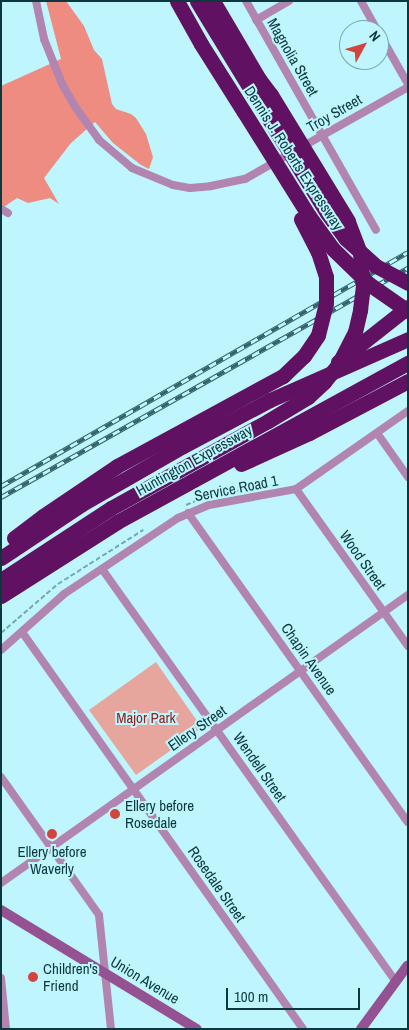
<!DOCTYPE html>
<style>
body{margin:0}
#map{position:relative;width:409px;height:1030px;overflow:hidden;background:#bff6fe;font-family:"Archivo Narrow",sans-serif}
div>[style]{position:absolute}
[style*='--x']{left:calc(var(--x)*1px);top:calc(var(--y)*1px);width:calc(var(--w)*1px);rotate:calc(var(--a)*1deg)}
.green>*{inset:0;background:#e6a59d}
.forest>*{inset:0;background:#ee8c81}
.path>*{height:2px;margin-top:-1px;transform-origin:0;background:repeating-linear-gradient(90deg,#74a7ad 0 5px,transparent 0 7.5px)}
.street>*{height:8px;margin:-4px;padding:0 4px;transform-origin:4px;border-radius:4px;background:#b285b1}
.secondary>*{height:10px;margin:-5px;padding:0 5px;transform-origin:5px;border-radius:5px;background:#945293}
.highway>*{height:15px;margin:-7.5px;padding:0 7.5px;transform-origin:7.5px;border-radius:7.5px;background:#601161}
.rail>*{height:4.5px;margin-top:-2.25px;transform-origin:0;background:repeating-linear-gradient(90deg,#bff6fe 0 8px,#336268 0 16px);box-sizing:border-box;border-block:1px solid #336268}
.highway-bridge>*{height:15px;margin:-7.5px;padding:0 7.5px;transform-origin:7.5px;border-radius:7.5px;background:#601161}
.dots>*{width:14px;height:14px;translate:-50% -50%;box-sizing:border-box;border:2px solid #bff6fe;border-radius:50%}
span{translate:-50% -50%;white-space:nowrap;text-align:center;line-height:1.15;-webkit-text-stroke:4px #bff6fe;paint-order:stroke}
.street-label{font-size:15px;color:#0b383d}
.park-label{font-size:15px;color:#93201d}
.poi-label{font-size:15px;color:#0b383d}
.left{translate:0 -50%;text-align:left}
.frame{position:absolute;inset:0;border:2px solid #0b383d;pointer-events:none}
.north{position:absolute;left:339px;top:20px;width:50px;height:50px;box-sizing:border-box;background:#bff6fe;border:1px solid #77aab1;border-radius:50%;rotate:51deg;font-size:14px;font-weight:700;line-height:20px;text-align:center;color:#0b383d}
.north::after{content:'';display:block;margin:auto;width:18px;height:22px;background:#d3443c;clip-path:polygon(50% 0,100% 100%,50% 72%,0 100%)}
.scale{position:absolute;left:226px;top:988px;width:134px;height:22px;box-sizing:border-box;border:2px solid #0b383d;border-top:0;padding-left:6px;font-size:15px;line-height:18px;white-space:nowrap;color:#0b383d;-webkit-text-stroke:4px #bff6fe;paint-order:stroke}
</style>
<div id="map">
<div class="green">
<div style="clip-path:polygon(156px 662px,202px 728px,136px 775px,89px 710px)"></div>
</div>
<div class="forest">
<div style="clip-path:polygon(46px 1px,66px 1px,84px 26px,94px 50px,102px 59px,112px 104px,116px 109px,131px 114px,136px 118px,146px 134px,153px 157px,149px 169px,141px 165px,113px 143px,95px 122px,71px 143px,44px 178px,59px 204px,50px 198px,28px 203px,17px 198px,1px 209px,1px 86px,61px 59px)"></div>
</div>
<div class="path">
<div style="--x:214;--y:495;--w:50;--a:-10.4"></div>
<div style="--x:186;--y:505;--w:15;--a:-23"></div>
<div style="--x:1;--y:633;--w:75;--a:-40.7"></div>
<div style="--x:58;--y:584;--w:101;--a:-32.4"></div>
</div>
<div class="street">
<div style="--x:36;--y:1;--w:39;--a:78"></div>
<div style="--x:44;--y:39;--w:48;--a:68.2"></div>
<div style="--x:62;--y:84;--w:28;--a:60"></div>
<div style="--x:76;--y:108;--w:39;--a:54"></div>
<div style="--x:99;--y:140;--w:43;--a:40.3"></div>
<div style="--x:132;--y:168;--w:44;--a:22.5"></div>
<div style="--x:173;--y:185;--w:17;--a:10"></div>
<div style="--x:190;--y:188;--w:21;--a:-5"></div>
<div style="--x:211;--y:186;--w:35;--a:-12"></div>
<div style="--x:245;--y:179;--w:187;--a:-29.4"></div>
<div style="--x:246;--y:1;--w:263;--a:60.4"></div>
<div style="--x:361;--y:1;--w:33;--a:61"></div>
<div style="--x:256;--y:20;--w:38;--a:-30"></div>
<div style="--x:379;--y:33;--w:59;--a:60.4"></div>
<div style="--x:1;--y:209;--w:8;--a:30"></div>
<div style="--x:377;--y:433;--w:54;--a:54.8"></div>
<div style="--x:296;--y:489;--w:193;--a:54.5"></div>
<div style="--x:188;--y:513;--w:379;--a:54.6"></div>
<div style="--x:102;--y:569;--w:507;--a:54.55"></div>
<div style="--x:22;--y:632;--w:486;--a:54.7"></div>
<div style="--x:1;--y:650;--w:84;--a:-41.6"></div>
<div style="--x:64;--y:594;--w:137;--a:-33.7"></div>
<div style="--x:178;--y:518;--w:34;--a:-23"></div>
<div style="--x:209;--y:505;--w:88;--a:-10.4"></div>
<div style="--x:296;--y:489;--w:136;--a:-34.9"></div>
<div style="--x:1;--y:777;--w:169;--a:54.6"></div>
<div style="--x:99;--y:915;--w:115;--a:84"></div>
<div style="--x:1;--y:883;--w:499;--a:-35.3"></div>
<div style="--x:1;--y:978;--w:51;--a:84.4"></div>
</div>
<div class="secondary">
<div style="--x:1;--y:910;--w:229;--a:31.3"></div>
<div style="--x:361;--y:1029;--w:79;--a:-53.7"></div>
</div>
<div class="highway">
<div style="--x:177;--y:1;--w:49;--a:60.8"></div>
<div style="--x:201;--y:44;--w:80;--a:57.7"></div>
<div style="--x:197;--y:1;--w:119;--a:58.7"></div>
<div style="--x:213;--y:1;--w:91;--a:59.5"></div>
<div style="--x:259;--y:79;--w:20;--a:53"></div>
<div style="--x:338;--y:362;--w:89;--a:-38.2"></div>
<div style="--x:241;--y:464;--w:75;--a:-24.5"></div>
<div style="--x:309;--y:433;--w:112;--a:-27.7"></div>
<div style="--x:14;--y:538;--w:36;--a:-37"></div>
<div style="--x:43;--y:516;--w:89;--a:-34"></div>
<div style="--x:117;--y:466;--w:189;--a:-28.5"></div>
<div style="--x:283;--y:376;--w:29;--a:-44"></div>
<div style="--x:304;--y:356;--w:25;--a:-56"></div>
<div style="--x:1;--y:558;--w:97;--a:-33.7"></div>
<div style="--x:82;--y:504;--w:116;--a:-29.9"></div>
<div style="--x:183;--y:446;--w:98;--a:-27.9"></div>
<div style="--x:270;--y:400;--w:151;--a:-23.8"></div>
<div style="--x:1;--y:580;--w:131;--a:-33.2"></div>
<div style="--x:111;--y:508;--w:179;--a:-29"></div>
<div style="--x:1;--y:596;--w:138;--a:-32.5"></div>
<div style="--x:117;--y:522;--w:332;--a:-28.7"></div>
</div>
<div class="rail">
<div style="--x:1;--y:486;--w:469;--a:-29.9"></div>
<div style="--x:1;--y:497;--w:467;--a:-29.4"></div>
</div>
<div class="highway-bridge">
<div style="--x:259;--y:103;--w:129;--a:58.3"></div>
<div style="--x:327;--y:213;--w:32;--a:54"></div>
<div style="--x:346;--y:239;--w:40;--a:42"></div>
<div style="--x:376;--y:266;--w:36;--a:28"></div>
<div style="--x:244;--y:112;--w:123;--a:58"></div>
<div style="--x:309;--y:216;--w:41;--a:54"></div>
<div style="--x:333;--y:249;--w:50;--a:44.2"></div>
<div style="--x:369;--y:284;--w:47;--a:34.7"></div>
<div style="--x:301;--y:219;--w:37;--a:63"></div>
<div style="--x:318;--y:252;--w:26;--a:72"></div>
<div style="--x:326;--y:277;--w:26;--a:90"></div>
<div style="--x:326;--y:303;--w:33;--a:104"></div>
<div style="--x:268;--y:421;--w:47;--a:-31"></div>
<div style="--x:308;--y:397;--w:22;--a:-43"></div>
<div style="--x:324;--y:382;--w:22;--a:-51"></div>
<div style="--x:338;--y:365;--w:37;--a:-63"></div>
<div style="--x:355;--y:332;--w:23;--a:-77"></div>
<div style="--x:360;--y:310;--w:23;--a:-83"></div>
<div style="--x:363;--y:287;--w:34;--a:-95"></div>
<div style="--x:360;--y:253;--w:34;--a:-111"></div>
<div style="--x:348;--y:221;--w:148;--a:-121.4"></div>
</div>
<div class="dots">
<div style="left:115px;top:814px;background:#d3443c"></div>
<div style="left:52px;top:834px;background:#d3443c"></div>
<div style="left:33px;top:977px;background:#d3443c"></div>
</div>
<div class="street-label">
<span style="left:293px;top:57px;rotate:60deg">Magnolia Street</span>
<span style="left:334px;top:113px;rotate:-30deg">Troy Street</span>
<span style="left:294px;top:158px;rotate:57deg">Dennis J. Roberts Expressway</span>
<span style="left:194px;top:460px;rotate:-29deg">Huntington Expressway</span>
<span style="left:236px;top:488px;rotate:-11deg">Service Road 1</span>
<span style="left:363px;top:560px;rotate:55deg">Wood Street</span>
<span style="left:309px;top:659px;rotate:55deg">Chapin Avenue</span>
<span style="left:197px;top:728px;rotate:-35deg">Ellery Street</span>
<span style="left:260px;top:767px;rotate:55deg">Wendell Street</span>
<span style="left:217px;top:884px;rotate:55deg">Rosedale Street</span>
<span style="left:145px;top:980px;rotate:31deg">Union Avenue</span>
</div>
<div class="park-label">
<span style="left:146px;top:718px">Major Park</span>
</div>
<div class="poi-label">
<span class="left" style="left:125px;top:814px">Ellery before<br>Rosedale</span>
<span style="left:52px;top:860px">Ellery before<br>Waverly</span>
<span class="left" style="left:43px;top:977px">Children's<br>Friend</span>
</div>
<div class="frame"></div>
<div class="north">N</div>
<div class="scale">100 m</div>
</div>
